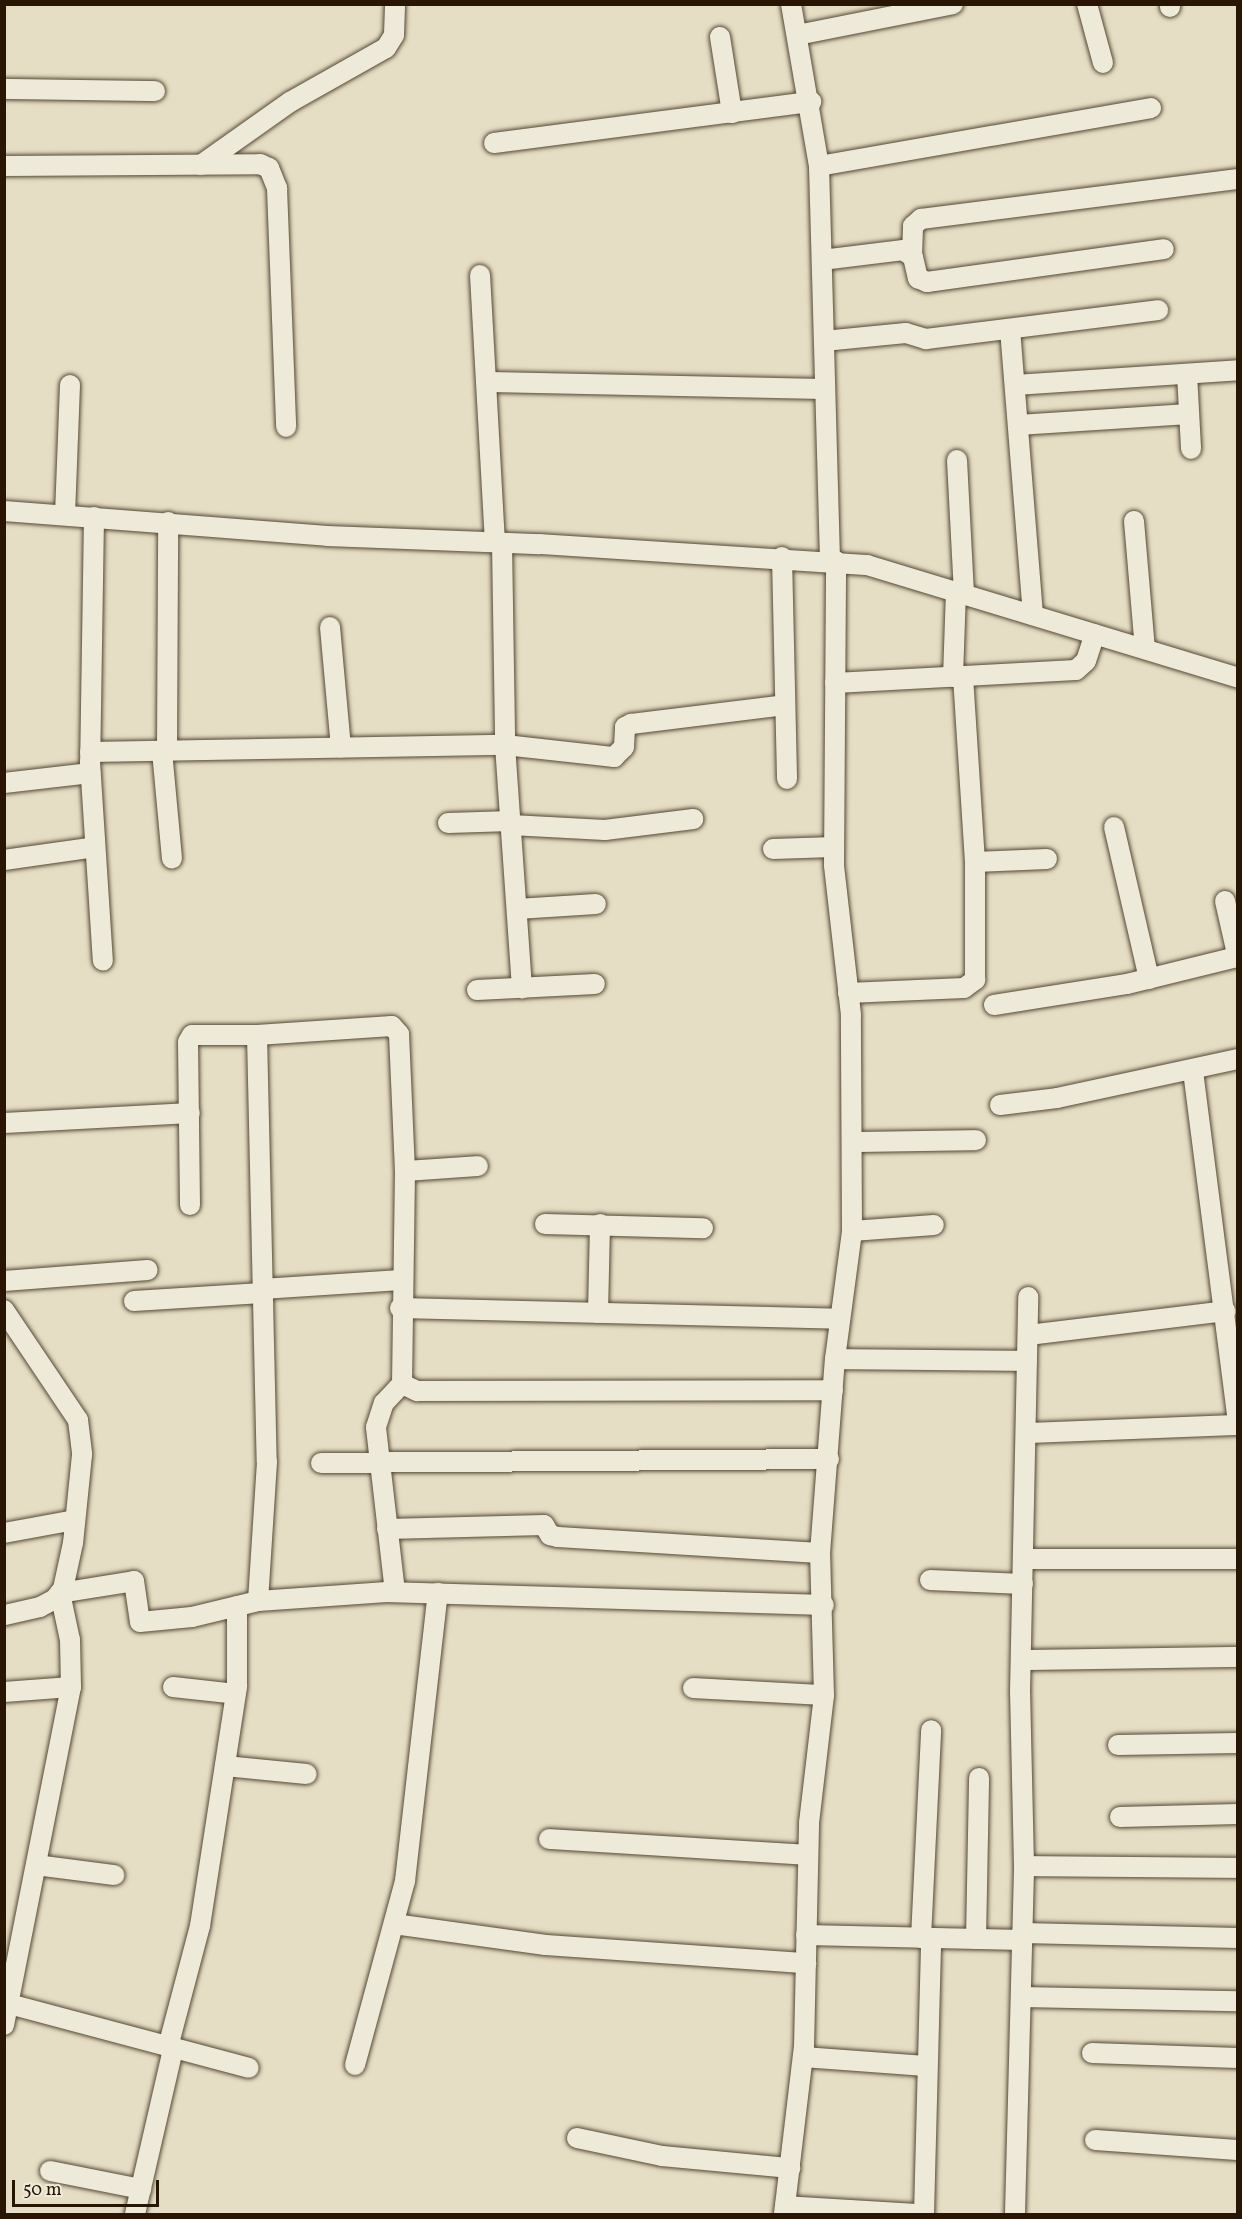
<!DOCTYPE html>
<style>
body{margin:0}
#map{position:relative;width:1242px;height:2219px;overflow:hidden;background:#e5dec4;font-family:Vollkorn,serif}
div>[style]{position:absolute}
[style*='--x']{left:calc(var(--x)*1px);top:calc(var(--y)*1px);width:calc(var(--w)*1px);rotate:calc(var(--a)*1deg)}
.roads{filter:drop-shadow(0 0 2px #574734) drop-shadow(0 0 2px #574734)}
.minor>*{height:20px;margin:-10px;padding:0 10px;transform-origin:10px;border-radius:10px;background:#eeead9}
span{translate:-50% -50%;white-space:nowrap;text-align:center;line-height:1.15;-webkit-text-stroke:5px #eeead9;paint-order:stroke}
.frame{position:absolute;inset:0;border:6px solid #281504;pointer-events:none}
.scale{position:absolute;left:12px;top:2180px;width:147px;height:27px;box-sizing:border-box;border:3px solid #281504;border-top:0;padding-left:8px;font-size:18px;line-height:21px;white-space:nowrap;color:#281504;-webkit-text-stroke:4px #eeead9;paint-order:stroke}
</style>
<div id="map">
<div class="roads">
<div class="minor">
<div style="--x:791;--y:4;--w:164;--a:80.2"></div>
<div style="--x:819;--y:166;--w:395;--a:88.4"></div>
<div style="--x:1087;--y:4;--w:61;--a:74.8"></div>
<div style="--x:1170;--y:4;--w:3;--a:90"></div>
<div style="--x:797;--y:35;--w:159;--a:-11.2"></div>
<div style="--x:720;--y:37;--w:77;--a:81"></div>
<div style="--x:4;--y:89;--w:151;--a:0.8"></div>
<div style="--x:494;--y:143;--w:320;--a:-7.4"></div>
<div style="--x:201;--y:165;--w:109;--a:-35.3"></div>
<div style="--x:290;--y:102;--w:110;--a:-29.4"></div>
<div style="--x:386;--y:48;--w:15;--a:-58"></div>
<div style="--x:394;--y:35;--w:31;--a:-88"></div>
<div style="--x:4;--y:166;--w:256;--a:-0.4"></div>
<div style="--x:260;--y:164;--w:10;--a:24"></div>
<div style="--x:269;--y:168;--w:22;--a:68"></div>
<div style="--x:277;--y:188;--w:239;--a:87.8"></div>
<div style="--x:819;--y:166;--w:337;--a:-9.9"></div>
<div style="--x:912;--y:256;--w:30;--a:-88"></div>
<div style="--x:913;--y:226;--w:11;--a:-41"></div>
<div style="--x:921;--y:219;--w:320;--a:-7.2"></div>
<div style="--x:822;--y:260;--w:82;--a:-7"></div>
<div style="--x:903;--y:250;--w:12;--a:35"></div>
<div style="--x:913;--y:257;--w:22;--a:77"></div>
<div style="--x:918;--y:278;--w:10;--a:24"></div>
<div style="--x:927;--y:282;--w:239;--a:-7.9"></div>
<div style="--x:480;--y:275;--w:267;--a:86.8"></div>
<div style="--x:1010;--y:329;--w:287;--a:85.4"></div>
<div style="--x:824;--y:341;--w:82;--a:-5.6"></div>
<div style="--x:906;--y:333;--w:21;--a:17"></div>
<div style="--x:926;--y:339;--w:234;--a:-7.1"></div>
<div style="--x:1187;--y:374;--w:75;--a:86.9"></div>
<div style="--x:488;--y:382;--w:337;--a:1.2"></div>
<div style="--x:1015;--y:385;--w:224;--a:-3.8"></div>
<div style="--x:1018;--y:425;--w:171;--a:-3.7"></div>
<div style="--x:957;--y:460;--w:134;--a:87"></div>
<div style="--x:4;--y:511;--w:324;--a:4.4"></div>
<div style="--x:327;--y:536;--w:213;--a:2.2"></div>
<div style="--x:540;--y:544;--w:328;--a:3.7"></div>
<div style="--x:867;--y:565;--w:388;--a:16.9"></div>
<div style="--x:65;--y:515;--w:130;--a:-87.8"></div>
<div style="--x:94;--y:517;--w:245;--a:90.9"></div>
<div style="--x:90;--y:762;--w:199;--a:86.3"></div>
<div style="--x:1134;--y:521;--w:128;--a:85.1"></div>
<div style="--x:502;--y:543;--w:202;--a:89.1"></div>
<div style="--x:505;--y:745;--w:244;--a:86"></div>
<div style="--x:782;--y:557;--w:222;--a:88.7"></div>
<div style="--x:330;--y:627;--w:121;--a:84.8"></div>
<div style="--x:953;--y:677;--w:85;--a:-88"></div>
<div style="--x:835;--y:683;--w:241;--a:-3.1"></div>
<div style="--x:1076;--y:670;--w:13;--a:-42"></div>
<div style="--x:1086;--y:661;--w:28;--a:-72"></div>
<div style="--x:162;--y:751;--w:108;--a:84.7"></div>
<div style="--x:167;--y:751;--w:229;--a:-89.7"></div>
<div style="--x:90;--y:752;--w:415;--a:-1"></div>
<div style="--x:505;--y:745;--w:110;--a:6.3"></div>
<div style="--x:614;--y:757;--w:14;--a:-45"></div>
<div style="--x:624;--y:747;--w:20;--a:-87"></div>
<div style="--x:625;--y:727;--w:7;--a:-27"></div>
<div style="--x:631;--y:724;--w:155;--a:-7"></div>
<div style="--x:4;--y:783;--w:87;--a:-6.6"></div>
<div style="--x:448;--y:823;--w:63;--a:-1.8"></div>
<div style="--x:511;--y:825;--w:94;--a:3"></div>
<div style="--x:605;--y:830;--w:89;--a:-7.1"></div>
<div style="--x:1114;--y:827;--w:156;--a:77"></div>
<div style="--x:773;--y:849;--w:61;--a:-1.9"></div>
<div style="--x:4;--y:860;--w:92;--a:-8.1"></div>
<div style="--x:975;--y:862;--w:72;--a:-2.4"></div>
<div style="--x:1225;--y:901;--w:58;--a:77.2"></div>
<div style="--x:517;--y:909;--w:79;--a:-3.6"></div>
<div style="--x:477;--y:990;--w:118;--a:-2.9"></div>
<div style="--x:848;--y:993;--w:116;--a:-2.5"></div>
<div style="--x:964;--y:988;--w:14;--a:-36"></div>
<div style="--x:975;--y:980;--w:118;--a:-90"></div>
<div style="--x:975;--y:862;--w:186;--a:-93.7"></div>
<div style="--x:994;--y:1005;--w:135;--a:-9"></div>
<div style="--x:1127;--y:984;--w:113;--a:-13.8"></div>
<div style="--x:257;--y:1035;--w:427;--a:88.7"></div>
<div style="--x:267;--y:1462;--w:139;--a:93.7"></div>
<div style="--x:1193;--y:1071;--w:353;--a:82.7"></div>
<div style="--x:1000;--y:1105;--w:57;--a:-7"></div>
<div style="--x:1057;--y:1098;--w:185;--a:-12.2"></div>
<div style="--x:5;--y:1123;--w:185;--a:-3.1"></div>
<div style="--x:852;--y:1142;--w:124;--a:-0.9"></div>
<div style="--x:405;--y:1171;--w:73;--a:-3.9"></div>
<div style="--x:190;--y:1205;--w:163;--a:-90.7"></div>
<div style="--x:188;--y:1042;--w:8;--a:-60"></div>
<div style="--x:192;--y:1035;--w:65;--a:0"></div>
<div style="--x:257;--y:1035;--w:135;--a:-3.8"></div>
<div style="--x:392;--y:1026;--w:11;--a:49"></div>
<div style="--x:399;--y:1034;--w:137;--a:87.5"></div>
<div style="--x:405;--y:1171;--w:213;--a:90.8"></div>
<div style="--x:402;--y:1384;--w:17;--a:25"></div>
<div style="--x:417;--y:1391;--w:416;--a:-0.1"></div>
<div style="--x:545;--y:1224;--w:158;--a:1.5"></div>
<div style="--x:852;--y:1231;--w:82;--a:-4.2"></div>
<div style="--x:4;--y:1281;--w:144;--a:-4.4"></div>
<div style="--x:262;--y:1289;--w:139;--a:-3.7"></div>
<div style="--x:134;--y:1301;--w:128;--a:-3.6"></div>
<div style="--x:400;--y:1308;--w:440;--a:1.4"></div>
<div style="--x:4;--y:1310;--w:133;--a:56.1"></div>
<div style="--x:78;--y:1420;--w:35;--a:83"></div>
<div style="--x:82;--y:1455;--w:88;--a:95.8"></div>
<div style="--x:73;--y:1543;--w:47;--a:102.3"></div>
<div style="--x:63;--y:1589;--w:13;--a:129"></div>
<div style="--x:55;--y:1599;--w:17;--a:152"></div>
<div style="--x:40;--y:1607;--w:37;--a:167"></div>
<div style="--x:598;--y:1313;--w:89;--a:-88.7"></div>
<div style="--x:1028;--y:1335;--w:199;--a:-6.9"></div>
<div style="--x:835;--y:1359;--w:192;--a:0.6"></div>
<div style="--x:1026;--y:1433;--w:212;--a:-2.2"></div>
<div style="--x:321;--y:1463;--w:508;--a:-0.45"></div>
<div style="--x:387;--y:1529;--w:157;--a:-1.5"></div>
<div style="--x:544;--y:1525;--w:12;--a:59"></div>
<div style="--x:550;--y:1535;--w:8;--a:14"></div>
<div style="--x:558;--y:1537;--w:262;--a:3.5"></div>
<div style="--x:4;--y:1533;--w:72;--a:-10.4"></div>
<div style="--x:1023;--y:1559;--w:215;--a:0"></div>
<div style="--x:930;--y:1580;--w:93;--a:2.5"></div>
<div style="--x:395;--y:1592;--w:166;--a:-96.6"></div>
<div style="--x:376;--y:1427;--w:25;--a:-72"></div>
<div style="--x:384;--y:1403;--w:26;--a:-47"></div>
<div style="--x:1021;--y:1660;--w:217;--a:-0.8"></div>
<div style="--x:173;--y:1687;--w:63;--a:6.3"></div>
<div style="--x:693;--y:1688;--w:131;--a:3.1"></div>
<div style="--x:4;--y:1692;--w:67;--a:-4.3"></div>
<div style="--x:1118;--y:1745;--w:120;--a:-1"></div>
<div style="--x:225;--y:1766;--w:82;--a:5.6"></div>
<div style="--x:1120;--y:1817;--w:118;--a:-1.5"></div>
<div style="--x:549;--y:1839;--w:259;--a:3.5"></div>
<div style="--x:36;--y:1865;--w:79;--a:7.3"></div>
<div style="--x:1024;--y:1866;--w:214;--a:0.5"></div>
<div style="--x:394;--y:1924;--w:153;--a:7.9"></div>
<div style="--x:546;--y:1945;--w:261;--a:4"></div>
<div style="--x:1022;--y:1933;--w:216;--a:1.3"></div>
<div style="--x:806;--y:1935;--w:216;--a:1.3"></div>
<div style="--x:921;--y:1938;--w:208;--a:-87.2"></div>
<div style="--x:976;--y:1939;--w:161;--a:-88.9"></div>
<div style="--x:1021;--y:1997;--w:217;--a:1.1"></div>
<div style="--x:9;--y:2004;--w:248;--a:14.9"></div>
<div style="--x:4;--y:2025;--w:345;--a:-78.8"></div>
<div style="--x:71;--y:1687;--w:47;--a:-91.2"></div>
<div style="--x:70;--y:1640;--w:48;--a:-102"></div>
<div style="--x:60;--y:1593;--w:75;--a:-9.2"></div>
<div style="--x:134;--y:1581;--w:41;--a:81.7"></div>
<div style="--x:140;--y:1622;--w:52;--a:-5.5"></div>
<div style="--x:192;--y:1617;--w:68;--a:-13.6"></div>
<div style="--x:258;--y:1601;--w:129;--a:-4"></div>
<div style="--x:387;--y:1592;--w:437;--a:1.7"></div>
<div style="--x:168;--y:2047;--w:125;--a:-75.2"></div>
<div style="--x:200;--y:1926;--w:243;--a:-81.2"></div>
<div style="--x:237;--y:1686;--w:80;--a:-90"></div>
<div style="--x:1092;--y:2053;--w:146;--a:2"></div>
<div style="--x:803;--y:2057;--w:123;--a:4.2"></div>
<div style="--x:355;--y:2065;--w:191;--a:-74.8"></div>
<div style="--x:405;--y:1881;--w:290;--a:-83.5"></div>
<div style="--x:577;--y:2138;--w:87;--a:12"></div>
<div style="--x:662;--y:2156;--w:129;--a:5.4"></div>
<div style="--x:1095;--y:2140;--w:143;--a:4"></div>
<div style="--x:50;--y:2171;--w:93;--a:11.2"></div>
<div style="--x:785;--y:2206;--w:130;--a:3.5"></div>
<div style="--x:135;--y:2214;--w:169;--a:-77"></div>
<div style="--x:784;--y:2214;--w:168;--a:-83.2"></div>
<div style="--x:804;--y:2047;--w:224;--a:-88.7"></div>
<div style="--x:809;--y:1823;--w:129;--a:-83.3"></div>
<div style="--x:824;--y:1695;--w:142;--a:-91.6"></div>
<div style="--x:820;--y:1553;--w:195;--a:-85.6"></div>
<div style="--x:835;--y:1359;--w:129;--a:-82.4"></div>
<div style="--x:852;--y:1231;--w:216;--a:-90.3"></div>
<div style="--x:851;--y:1015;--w:151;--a:-96.5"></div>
<div style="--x:834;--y:865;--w:304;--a:-89.6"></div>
<div style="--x:924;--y:2214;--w:276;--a:-88.5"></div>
<div style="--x:1015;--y:2214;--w:348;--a:-88.5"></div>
<div style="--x:1024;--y:1866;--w:174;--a:-91.3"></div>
<div style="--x:1020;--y:1692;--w:395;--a:-88.8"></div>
</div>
</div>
<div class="frame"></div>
<div class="scale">50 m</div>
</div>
